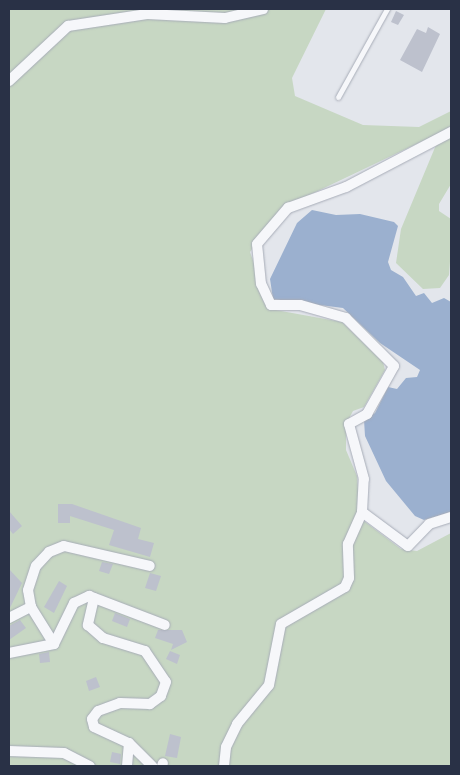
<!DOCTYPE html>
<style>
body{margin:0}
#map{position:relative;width:460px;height:775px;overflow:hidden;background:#e3e6ec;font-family:Lato,sans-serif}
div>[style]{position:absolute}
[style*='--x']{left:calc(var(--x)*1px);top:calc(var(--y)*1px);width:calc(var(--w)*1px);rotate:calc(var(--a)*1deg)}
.green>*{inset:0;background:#c7d7c3}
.water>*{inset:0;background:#9bb0cf}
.building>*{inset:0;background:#bdc1cd}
.roads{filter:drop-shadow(0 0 1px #a7acb7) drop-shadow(0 0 1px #a7acb7)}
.service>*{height:5px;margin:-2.5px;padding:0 2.5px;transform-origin:2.5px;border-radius:2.5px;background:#f6f7fa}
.minor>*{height:10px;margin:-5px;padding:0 5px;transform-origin:5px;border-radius:5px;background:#f6f7fa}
span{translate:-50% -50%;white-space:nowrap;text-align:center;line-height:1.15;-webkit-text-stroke:4px #f3f5f9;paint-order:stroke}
.frame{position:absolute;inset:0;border:10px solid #293146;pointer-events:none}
</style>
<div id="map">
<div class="green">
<div style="clip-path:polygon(9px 9px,326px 9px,292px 78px,295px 96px,363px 125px,419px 127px,451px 111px,451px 184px,439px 204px,439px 211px,451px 219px,451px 248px,449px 275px,440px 288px,423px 289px,396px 263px,401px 229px,436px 145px,429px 138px,280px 209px,250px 252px,270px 309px,342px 322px,383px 362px,385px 370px,364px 407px,353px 411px,346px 424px,346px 450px,357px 476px,360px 518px,401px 549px,417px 551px,451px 533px,451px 766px,9px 766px)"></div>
</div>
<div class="water">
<div style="clip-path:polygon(312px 210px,336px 215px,360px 214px,394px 222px,398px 226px,388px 262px,391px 270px,403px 277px,416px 296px,424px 293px,432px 303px,444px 298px,451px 302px,451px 512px,424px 520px,415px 516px,386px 481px,365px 436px,364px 420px,375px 413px,388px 387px,397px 389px,406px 378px,417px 377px,420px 370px,380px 343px,343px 308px,273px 299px,270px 279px,297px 223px)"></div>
</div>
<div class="building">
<div style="clip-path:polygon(396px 11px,404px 15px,398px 25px,391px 22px)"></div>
<div style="clip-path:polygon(428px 27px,440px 34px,422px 72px,400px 60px,417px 29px,426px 33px)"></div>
<div style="clip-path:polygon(58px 504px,72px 504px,141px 528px,138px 539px,154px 543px,150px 557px,109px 545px,114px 530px,70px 516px,70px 523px,58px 523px)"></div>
<div style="clip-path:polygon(9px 511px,22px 526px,13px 534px,9px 529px)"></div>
<div style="clip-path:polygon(102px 562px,113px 564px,109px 574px,99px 571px)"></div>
<div style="clip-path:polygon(9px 569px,22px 583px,9px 610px)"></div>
<div style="clip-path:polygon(150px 573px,161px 576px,156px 591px,145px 588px)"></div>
<div style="clip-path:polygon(59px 581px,67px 586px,54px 613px,44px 607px)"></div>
<div style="clip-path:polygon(115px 613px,130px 619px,127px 627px,112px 621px)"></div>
<div style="clip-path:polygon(20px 620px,26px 628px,9px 640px,9px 626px)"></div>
<div style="clip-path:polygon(158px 630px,182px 630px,187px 642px,171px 650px,173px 644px,155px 638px)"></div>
<div style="clip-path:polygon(170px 651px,180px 655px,177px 664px,166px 659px)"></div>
<div style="clip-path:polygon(49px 652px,50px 662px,40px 663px,39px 654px)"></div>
<div style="clip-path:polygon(96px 677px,100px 687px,89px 691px,86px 681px)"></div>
<div style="clip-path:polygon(170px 734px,181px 737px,177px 758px,165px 756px)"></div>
<div style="clip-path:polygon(112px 752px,121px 754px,120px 764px,110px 762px)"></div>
</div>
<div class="roads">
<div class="service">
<div style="--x:338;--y:97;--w:101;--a:-60.9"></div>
</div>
<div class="minor">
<div style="--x:9;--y:81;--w:81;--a:-43"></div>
<div style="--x:68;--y:26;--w:80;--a:-8.6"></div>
<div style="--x:147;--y:14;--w:78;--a:2.9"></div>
<div style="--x:225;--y:18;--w:39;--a:-13"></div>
<div style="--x:362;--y:512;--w:57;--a:36.5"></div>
<div style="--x:408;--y:546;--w:30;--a:-46"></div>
<div style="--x:429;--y:524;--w:23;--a:-18"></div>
<div style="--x:94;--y:598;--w:28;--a:103"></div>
<div style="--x:88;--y:625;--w:20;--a:41"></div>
<div style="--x:103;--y:638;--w:44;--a:17.2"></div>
<div style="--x:145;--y:651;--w:37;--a:56"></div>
<div style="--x:166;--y:682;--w:15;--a:110"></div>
<div style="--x:161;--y:696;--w:14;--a:144"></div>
<div style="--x:150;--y:704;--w:30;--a:-178"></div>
<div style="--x:120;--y:703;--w:23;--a:160"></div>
<div style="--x:98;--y:711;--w:10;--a:127"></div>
<div style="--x:92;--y:719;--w:8;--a:76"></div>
<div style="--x:94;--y:727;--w:38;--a:25"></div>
<div style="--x:129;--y:743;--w:23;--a:95"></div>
<div style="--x:9;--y:618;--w:25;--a:-27"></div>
<div style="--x:54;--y:644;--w:44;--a:-121.9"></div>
<div style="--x:31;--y:607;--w:17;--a:-100"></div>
<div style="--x:28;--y:590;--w:25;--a:-72"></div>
<div style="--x:36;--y:566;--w:19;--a:-47"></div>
<div style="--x:49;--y:552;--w:16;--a:-22"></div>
<div style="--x:64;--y:546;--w:88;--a:13.1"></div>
<div style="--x:54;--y:644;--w:46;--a:-64"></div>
<div style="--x:74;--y:603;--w:17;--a:-25"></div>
<div style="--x:89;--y:596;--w:81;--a:20.9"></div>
<div style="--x:9;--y:653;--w:46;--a:-11.3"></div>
<div style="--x:129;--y:743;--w:33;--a:45"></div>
<div style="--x:9;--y:751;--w:55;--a:2.1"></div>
<div style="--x:64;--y:753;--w:29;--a:27"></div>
<div style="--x:162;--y:766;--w:3;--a:-72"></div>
<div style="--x:224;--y:766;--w:19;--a:-84"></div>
<div style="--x:226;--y:747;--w:25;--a:-64"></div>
<div style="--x:237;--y:724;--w:50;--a:-50.6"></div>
<div style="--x:269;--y:685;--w:62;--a:-78.9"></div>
<div style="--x:281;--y:624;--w:74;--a:-30"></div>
<div style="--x:345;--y:587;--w:10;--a:-66"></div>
<div style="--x:349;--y:578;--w:34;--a:-92"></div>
<div style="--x:348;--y:544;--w:35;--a:-66"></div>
<div style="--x:362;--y:512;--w:33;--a:-87"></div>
<div style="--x:364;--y:479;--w:57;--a:-105.3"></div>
<div style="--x:349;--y:424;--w:21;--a:-29"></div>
<div style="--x:367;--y:414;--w:55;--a:-60.6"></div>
<div style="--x:394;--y:366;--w:68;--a:-135"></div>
<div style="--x:346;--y:318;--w:48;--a:-164.2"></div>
<div style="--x:300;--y:305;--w:29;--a:180"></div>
<div style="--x:271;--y:305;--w:23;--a:-115"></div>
<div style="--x:261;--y:284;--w:40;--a:-95.7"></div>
<div style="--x:257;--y:244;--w:48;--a:-49.3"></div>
<div style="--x:288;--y:208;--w:62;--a:-19.9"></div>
<div style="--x:346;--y:187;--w:119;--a:-27.6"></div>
</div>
</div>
<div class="frame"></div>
</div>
